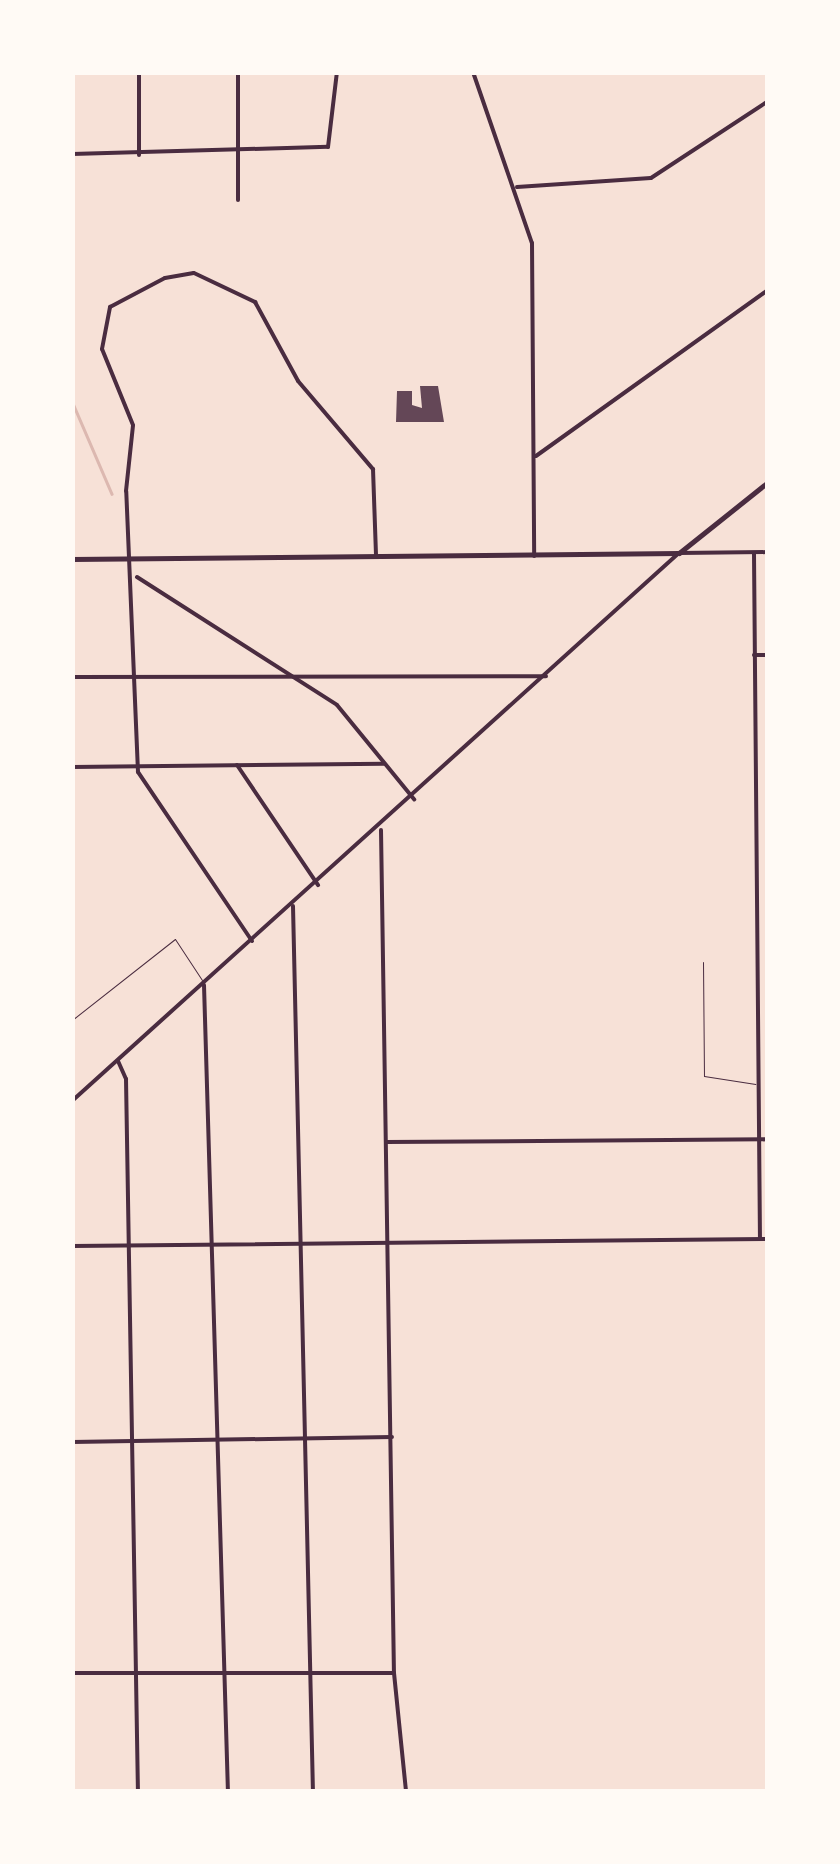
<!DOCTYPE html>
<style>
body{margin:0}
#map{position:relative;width:840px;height:1864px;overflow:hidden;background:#f7e1d7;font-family:Signika,sans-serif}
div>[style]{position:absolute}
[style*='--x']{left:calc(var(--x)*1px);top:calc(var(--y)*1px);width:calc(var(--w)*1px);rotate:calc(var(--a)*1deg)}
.stream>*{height:2.5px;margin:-1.25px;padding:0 1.25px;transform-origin:1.25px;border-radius:1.25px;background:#dcb8b0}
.building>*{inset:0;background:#644757}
.service>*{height:1px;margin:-0.5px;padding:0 0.5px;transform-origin:0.5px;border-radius:0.5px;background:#4a2c40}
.minor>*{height:4px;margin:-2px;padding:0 2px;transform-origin:2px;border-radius:2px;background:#4a2c40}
.tertiary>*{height:4px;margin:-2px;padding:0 2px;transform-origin:2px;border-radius:2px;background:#4a2c40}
.secondary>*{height:5px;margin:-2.5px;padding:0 2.5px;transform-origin:2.5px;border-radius:2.5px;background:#4a2c40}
span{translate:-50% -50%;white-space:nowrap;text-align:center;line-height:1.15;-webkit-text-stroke:9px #fffaf5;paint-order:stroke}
.frame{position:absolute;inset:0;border:75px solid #fffaf5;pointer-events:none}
</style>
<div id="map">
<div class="stream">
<div style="--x:72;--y:401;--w:101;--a:66.7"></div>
</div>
<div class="building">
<div style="clip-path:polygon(420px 386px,438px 386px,444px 422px,396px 422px,397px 391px,412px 391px,412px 405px,422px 408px)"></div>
</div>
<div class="service">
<div style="--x:703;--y:962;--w:114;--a:89.5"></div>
<div style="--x:704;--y:1076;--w:52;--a:8.9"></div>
<div style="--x:72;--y:1020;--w:131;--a:-38.2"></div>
<div style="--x:175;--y:939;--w:49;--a:56.6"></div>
</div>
<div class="minor">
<div style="--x:473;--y:72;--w:181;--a:71"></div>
<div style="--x:532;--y:243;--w:313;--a:89.6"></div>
<div style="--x:72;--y:154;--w:256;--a:-1.6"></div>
<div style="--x:328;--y:147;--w:76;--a:-83.2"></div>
<div style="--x:139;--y:155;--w:83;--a:-90"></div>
<div style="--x:517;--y:187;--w:134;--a:-3.8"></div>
<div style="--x:651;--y:178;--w:140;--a:-33.3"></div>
<div style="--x:238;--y:200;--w:128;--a:-90"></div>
<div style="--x:536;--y:456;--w:285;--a:-35.6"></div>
<div style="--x:137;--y:577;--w:237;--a:32.6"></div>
<div style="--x:337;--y:705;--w:122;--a:50.7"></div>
<div style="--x:754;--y:655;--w:14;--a:0"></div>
<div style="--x:72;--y:677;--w:474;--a:-0.1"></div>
<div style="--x:237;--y:765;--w:145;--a:56"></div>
<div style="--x:72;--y:767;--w:312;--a:-0.6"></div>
<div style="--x:293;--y:906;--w:886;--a:88.71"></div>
<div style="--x:252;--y:941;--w:204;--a:-124"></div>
<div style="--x:138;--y:772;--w:281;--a:-92.4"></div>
<div style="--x:126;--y:491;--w:66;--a:-83.9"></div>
<div style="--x:133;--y:425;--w:82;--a:-112.2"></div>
<div style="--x:102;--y:349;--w:43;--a:-79.2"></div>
<div style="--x:110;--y:307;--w:62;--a:-27.8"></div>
<div style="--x:165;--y:278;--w:29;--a:-10"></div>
<div style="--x:194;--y:273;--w:68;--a:25.4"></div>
<div style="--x:255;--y:302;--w:90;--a:61.4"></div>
<div style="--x:298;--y:381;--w:116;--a:49.6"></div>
<div style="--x:373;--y:469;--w:86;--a:88"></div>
<div style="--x:204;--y:985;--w:807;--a:88.3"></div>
<div style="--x:118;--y:1061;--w:20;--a:66"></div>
<div style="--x:126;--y:1079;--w:713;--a:89.04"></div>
<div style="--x:386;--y:1142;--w:382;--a:-0.4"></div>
<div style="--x:72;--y:1442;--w:320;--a:-0.9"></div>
<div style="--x:72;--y:1673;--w:321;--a:0"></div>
</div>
<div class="tertiary">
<div style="--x:754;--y:554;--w:685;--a:89.5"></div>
<div style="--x:381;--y:830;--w:843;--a:89.12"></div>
<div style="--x:394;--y:1673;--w:120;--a:84.2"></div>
<div style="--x:72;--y:1101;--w:818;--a:-42.08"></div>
<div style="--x:679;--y:553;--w:89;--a:-0.6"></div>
<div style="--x:72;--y:1246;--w:696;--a:-0.58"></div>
</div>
<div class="secondary">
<div style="--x:72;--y:559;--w:607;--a:-0.57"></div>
<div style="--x:679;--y:553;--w:114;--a:-38.6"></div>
</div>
<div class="frame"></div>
</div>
